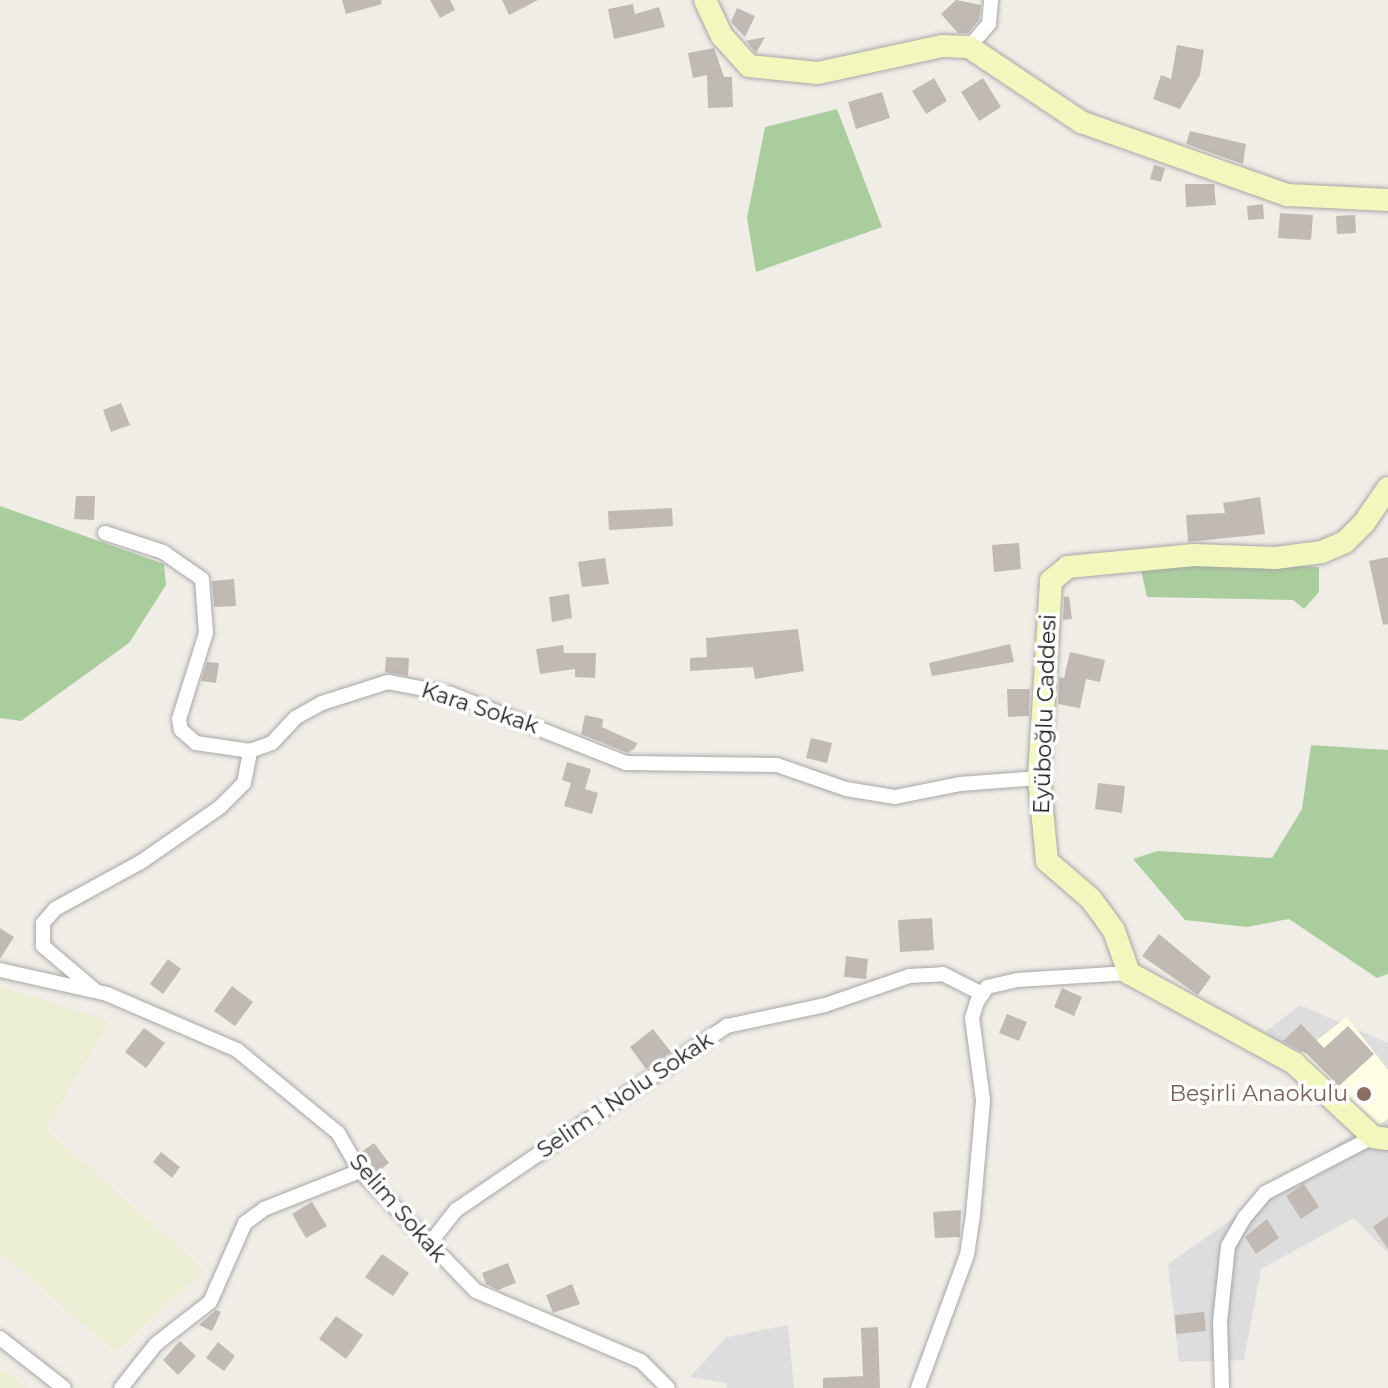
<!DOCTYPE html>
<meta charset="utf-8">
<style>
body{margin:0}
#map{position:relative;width:1388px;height:1388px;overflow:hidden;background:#f0ede7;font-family:Montserrat,sans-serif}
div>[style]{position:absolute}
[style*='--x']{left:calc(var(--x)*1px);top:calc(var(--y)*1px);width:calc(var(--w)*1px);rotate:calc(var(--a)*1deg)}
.residential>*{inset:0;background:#dedddd}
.education>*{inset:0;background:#fdfee2}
.farmland>*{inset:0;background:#ebeed3}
.forest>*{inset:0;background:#aacd9d}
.building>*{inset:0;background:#c1b9b3}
.roads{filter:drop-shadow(0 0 2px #a7a7a7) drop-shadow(0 0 2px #a7a7a7)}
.street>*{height:14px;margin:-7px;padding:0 7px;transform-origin:7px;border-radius:7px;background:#fff}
.secondary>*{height:22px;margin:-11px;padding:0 11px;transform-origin:11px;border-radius:11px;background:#f2f7be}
.dots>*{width:22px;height:22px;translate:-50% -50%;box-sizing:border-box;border:4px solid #fff;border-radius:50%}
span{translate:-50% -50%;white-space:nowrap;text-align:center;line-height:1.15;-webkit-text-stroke:7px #fff;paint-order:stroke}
.street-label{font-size:22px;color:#202020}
.education-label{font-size:22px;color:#785e54}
.right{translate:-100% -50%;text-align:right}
</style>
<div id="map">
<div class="residential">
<div style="clip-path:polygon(1300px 1005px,1388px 1043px,1388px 1253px,1354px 1218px,1261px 1269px,1244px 1360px,1179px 1362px,1168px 1264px,1352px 1134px,1265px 1032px)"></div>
<div style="clip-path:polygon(788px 1325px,794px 1388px,726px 1388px,727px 1383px,690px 1377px,726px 1337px)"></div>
</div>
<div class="education">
<div style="clip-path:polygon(1347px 1017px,1388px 1070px,1388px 1118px,1379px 1126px,1371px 1124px,1299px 1054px)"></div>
</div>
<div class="farmland">
<div style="clip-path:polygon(0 987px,110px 1021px,46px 1129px,204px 1270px,116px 1353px,0 1252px)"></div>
<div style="clip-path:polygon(0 1371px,12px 1376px,27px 1388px,0 1388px)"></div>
</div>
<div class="forest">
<div style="clip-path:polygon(837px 109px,882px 227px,756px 272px,747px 218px,765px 127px)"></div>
<div style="clip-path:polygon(0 506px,164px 564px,166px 585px,129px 643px,21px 721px,0 718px)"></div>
<div style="clip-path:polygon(1197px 560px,1319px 567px,1319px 592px,1304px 609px,1293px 600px,1147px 597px,1139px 561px)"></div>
<div style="clip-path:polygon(1311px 745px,1388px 750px,1388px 974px,1377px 978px,1289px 919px,1247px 927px,1185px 920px,1133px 859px,1158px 851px,1272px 858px,1302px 809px)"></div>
</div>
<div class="building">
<div style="clip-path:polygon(342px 0,381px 0,382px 4px,346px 14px)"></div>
<div style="clip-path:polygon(430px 0,450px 0,455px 10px,440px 18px)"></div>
<div style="clip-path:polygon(502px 0,538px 0,509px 15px)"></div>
<div style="clip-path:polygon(956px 0,981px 5px,979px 20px,968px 33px,958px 33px,941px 14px)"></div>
<div style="clip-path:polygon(633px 4px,635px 14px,659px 7px,665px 27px,614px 39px,608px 9px)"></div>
<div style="clip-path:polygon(737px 8px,755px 16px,745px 37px,731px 22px)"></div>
<div style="clip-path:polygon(765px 37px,756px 53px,746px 41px)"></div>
<div style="clip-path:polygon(1177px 45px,1204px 50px,1200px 75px,1180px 109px,1153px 99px,1161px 75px,1171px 79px)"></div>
<div style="clip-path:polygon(714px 48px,724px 77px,732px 77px,733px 107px,708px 108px,707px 75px,693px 78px,688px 53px)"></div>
<div style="clip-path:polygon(934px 78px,947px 101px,926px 114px,912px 91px)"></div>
<div style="clip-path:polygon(983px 78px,1001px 107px,979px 121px,961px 92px)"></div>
<div style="clip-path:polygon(882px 92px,890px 118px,856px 129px,848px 102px)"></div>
<div style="clip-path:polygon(1190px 131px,1246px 144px,1243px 164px,1186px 144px)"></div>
<div style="clip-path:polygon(1154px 165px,1165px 168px,1161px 182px,1150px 179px)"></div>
<div style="clip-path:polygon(1185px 184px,1214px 184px,1216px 205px,1186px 207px)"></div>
<div style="clip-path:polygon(1263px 204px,1264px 219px,1248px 220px,1247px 206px)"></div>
<div style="clip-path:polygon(1280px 213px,1313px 215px,1311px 240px,1278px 238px)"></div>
<div style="clip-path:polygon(1355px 215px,1356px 233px,1337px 234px,1336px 216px)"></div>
<div style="clip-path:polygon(121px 403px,130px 425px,111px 432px,103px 410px)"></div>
<div style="clip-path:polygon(76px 496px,95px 496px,94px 520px,74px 519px)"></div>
<div style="clip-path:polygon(1260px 497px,1265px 534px,1188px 542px,1186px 515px,1225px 513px,1223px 503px)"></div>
<div style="clip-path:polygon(672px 508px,673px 526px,609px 530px,608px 511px)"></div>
<div style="clip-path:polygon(1019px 543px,1021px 569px,994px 572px,992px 545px)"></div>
<div style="clip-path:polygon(1388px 557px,1388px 624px,1383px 625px,1369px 561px)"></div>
<div style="clip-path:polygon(605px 558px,609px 584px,582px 587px,578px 562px)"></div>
<div style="clip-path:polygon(234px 579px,236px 606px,214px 607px,212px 581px)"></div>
<div style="clip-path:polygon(569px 594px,572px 618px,552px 622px,549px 597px)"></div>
<div style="clip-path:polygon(1069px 596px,1072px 619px,1063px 620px,1064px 597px)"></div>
<div style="clip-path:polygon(798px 629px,804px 671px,755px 679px,753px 667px,690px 671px,690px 658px,707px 657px,706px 638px)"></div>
<div style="clip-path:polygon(1010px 644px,1014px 662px,932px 676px,929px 663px)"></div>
<div style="clip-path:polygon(563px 645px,564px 653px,596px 653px,595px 678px,575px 677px,575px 669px,540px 674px,536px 649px)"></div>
<div style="clip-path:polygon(1070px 652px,1105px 660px,1100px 682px,1086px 679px,1080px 708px,1058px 704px,1059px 677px,1064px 678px)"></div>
<div style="clip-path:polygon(386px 657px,409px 658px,408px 676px,385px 672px)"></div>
<div style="clip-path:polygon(207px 662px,219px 663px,216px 683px,201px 681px)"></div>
<div style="clip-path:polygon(1007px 689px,1030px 689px,1029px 716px,1008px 717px)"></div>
<div style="clip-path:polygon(585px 715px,603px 719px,602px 727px,637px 743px,635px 748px,628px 753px,581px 734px)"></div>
<div style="clip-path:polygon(811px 738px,832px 743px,827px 763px,806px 758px)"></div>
<div style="clip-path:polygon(567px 762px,591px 769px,585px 789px,598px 793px,592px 814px,564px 806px,571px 783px,562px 780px)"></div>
<div style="clip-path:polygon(1098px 783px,1125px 786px,1122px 813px,1095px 809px)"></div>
<div style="clip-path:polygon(932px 918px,934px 950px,900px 952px,898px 920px)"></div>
<div style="clip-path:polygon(0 928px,14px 937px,0 959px)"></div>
<div style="clip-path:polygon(1159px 934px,1211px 977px,1198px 995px,1142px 956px)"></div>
<div style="clip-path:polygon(846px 956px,868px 959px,866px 979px,844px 977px)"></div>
<div style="clip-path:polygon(168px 959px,181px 969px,163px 994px,150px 984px)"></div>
<div style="clip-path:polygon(232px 986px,253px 1002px,235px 1026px,214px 1011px)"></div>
<div style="clip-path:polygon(1062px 988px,1082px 997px,1074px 1016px,1054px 1007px)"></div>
<div style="clip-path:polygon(1007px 1014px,1027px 1022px,1019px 1041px,999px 1033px)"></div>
<div style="clip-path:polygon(1301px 1024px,1324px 1048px,1348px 1026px,1374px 1054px,1339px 1086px,1307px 1054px,1283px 1041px)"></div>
<div style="clip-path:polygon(144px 1028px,165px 1043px,146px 1068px,125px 1052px)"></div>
<div style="clip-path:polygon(653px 1029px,671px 1052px,646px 1069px,630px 1047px)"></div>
<div style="clip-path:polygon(374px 1143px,389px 1163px,376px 1173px,361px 1152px)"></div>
<div style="clip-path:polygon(161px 1152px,180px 1167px,172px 1178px,153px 1162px)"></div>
<div style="clip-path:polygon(1304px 1184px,1319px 1207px,1301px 1219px,1286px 1196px)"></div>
<div style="clip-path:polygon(312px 1202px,327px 1226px,306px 1238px,292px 1214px)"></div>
<div style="clip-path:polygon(961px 1210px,960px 1237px,935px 1238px,933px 1212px)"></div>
<div style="clip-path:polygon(1388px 1216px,1388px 1249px,1373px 1227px)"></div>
<div style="clip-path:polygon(1267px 1219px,1279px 1238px,1256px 1254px,1245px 1237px)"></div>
<div style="clip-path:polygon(382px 1254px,409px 1273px,393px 1296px,365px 1277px)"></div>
<div style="clip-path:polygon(508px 1263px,516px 1283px,498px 1290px,486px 1284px,482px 1273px)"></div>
<div style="clip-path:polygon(572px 1284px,580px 1304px,553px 1313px,546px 1295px)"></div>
<div style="clip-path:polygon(216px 1310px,221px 1312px,212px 1331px,199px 1325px)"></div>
<div style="clip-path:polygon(1204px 1312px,1206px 1331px,1176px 1334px,1175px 1315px)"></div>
<div style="clip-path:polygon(336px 1316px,363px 1335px,346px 1359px,319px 1339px)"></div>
<div style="clip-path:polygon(878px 1327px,880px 1388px,823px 1388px,823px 1378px,863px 1376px,861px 1328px)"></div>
<div style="clip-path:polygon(180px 1341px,196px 1356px,178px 1375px,163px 1360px)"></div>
<div style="clip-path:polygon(218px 1342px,235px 1356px,224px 1371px,206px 1358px)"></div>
</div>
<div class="roads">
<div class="street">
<div style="--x:969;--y:47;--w:30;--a:-49"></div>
<div style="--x:989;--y:24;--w:24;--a:-85"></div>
<div style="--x:105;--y:533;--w:61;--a:18.1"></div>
<div style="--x:163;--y:552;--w:47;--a:34.7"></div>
<div style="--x:202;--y:579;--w:54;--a:85.8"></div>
<div style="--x:206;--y:633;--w:90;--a:107.4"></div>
<div style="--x:179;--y:719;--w:11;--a:80"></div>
<div style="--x:181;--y:730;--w:20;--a:41"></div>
<div style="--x:196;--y:743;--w:55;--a:8.4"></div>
<div style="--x:0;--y:970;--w:110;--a:12.6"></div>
<div style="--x:107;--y:994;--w:142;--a:23.3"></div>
<div style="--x:237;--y:1050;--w:131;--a:39.4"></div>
<div style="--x:338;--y:1133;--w:44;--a:59.9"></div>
<div style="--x:360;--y:1171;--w:167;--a:46"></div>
<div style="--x:476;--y:1291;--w:179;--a:23"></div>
<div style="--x:641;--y:1361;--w:38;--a:45"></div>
<div style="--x:96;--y:991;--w:70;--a:-139.7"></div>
<div style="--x:43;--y:946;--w:23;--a:-90"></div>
<div style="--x:43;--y:923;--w:18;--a:-49"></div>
<div style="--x:55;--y:909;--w:98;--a:-28.7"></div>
<div style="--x:141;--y:862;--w:96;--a:-34.8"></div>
<div style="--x:220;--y:807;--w:34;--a:-45"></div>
<div style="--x:244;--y:783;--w:33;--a:-79"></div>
<div style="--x:250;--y:751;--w:23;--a:-20"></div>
<div style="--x:272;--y:743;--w:34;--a:-47"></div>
<div style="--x:295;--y:718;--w:31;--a:-29"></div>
<div style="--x:322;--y:703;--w:69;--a:-17.7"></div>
<div style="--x:388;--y:682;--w:64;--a:10.8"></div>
<div style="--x:451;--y:694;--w:188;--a:21.5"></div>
<div style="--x:626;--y:763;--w:151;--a:0.8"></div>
<div style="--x:777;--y:765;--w:73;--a:19.2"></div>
<div style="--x:846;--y:789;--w:50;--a:9.3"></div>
<div style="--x:895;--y:797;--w:66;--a:-11.3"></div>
<div style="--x:960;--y:784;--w:79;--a:-4.3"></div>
<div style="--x:430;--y:1243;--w:42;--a:-51.8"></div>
<div style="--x:456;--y:1210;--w:328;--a:-34.2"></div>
<div style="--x:727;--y:1026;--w:100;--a:-12.1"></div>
<div style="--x:825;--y:1005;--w:89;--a:-19"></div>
<div style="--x:909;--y:976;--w:34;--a:-3"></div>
<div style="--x:943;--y:974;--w:44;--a:27.1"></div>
<div style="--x:0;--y:1338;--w:81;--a:38"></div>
<div style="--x:121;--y:1388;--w:56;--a:-51.5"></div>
<div style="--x:156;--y:1344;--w:68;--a:-37.9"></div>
<div style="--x:210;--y:1302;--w:86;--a:-66.1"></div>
<div style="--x:245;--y:1223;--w:24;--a:-36"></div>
<div style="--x:264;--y:1209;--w:103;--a:-21.6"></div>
<div style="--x:918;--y:1388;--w:142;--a:-69.8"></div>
<div style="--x:967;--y:1255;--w:40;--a:-81.5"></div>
<div style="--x:973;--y:1215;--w:115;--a:-85"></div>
<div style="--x:983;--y:1100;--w:83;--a:-97.6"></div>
<div style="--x:972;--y:1018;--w:17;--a:-73"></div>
<div style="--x:977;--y:1002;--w:18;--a:-56"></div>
<div style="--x:987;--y:987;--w:31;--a:-13"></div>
<div style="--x:1017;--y:980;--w:112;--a:-3.6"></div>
<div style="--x:1222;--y:1388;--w:66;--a:-91.7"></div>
<div style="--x:1220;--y:1322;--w:76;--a:-84"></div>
<div style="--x:1228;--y:1246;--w:34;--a:-60"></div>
<div style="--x:1245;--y:1217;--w:31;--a:-50"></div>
<div style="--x:1265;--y:1193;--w:122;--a:-27.4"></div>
</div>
<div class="secondary">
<div style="--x:705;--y:0;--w:40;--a:65"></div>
<div style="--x:722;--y:36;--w:40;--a:48"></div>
<div style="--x:749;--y:66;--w:69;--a:5.8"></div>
<div style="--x:818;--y:73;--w:127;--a:-12.3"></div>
<div style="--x:942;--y:46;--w:27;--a:2"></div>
<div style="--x:969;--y:47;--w:135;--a:33.8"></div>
<div style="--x:1081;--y:122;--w:219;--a:19.5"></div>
<div style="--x:1287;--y:195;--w:101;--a:2.8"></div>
<div style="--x:1388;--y:488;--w:42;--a:124.4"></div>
<div style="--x:1364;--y:523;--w:27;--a:135"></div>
<div style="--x:1345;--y:542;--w:25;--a:157"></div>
<div style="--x:1322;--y:552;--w:47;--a:172.7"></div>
<div style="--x:1275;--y:558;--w:81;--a:-177.9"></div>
<div style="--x:1194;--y:555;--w:127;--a:174.6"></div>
<div style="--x:1068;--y:567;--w:22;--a:141"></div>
<div style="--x:1051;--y:581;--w:197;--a:93.5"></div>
<div style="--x:1039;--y:778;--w:83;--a:84.5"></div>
<div style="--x:1047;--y:861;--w:58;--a:40.8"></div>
<div style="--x:1091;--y:899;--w:39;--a:54"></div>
<div style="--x:1114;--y:931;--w:45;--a:70.3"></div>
<div style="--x:1129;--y:973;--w:188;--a:28.6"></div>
<div style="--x:1294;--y:1063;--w:108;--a:43.1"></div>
<div style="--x:1373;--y:1137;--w:15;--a:8"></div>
</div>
</div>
<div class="dots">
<div style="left:1364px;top:1094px;background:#8d6e63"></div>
</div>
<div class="street-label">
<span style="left:480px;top:708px;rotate:18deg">Kara Sokak</span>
<span style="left:1045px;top:714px;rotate:-88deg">Eyüboğlu Caddesi</span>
<span style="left:625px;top:1095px;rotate:-34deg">Selim 1 Nolu Sokak</span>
<span style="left:398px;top:1208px;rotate:49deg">Selim Sokak</span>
</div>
<div class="education-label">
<span class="right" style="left:1348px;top:1094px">Beşirli Anaokulu</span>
</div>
</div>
